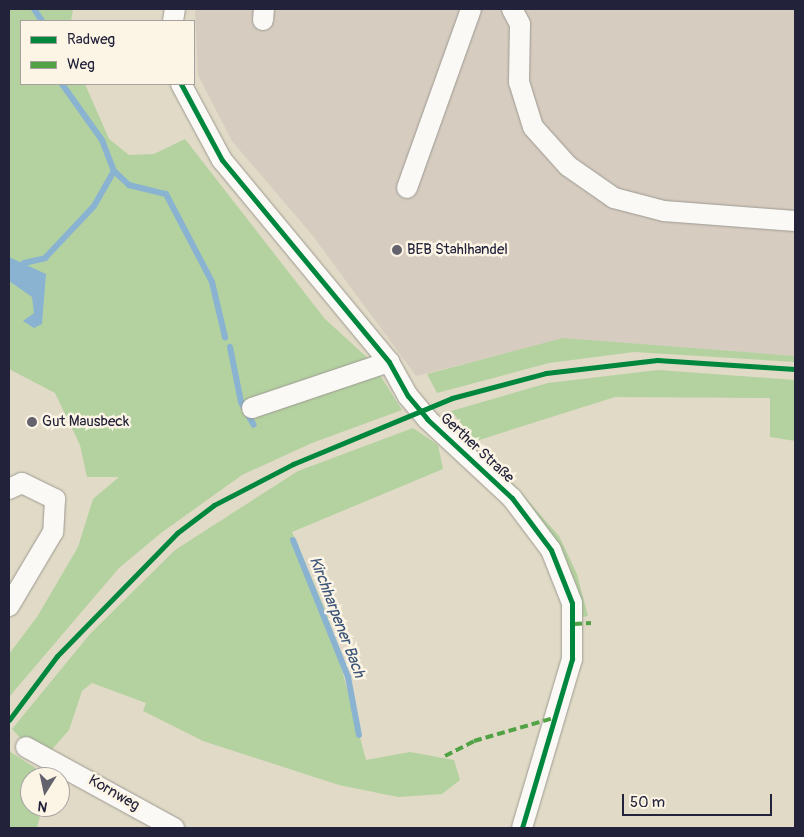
<!DOCTYPE html>
<meta charset="utf-8">
<style>
body{margin:0}
#map{position:relative;width:804px;height:837px;overflow:hidden;background:#e0dac6;font-family:Pangolin,sans-serif}
div>[style]{position:absolute}
[style*='--x']{left:calc(var(--x)*1px);top:calc(var(--y)*1px);width:calc(var(--w)*1px);rotate:calc(var(--a)*1deg)}
.industrial>*{inset:0;background:#d7ccc0}
.green>*{inset:0;background:#b4d2a0}
.water>*{inset:0;background:#89b3d1}
.stream>*{height:6px;margin:-3px;padding:0 3px;transform-origin:3px;border-radius:3px;background:#89b3d1}
.roads{filter:drop-shadow(0 0 1px #9d9a92) drop-shadow(0 0 1px #9d9a92)}
.minor>*{height:20px;margin:-10px;padding:0 10px;transform-origin:10px;border-radius:10px;background:#faf9f6}
.quiet>*{height:4px;margin-top:-2px;transform-origin:0;background:repeating-linear-gradient(90deg,#50a245 0 8px,transparent 0 12px)}
.cycleway>*{height:5px;margin:-2.5px;padding:0 2.5px;transform-origin:2.5px;border-radius:2.5px;background:#00873e}
.dots>*{width:14px;height:14px;translate:-50% -50%;box-sizing:border-box;border:2px solid #fcf5e5;border-radius:50%}
span{translate:-50% -50%;white-space:nowrap;text-align:center;line-height:1.15;-webkit-text-stroke:5px #fcf5e5;paint-order:stroke}
.poi-label{font-size:15px;color:#22223b}
.left{translate:0 -50%;text-align:left}
.street-label{font-size:15px;color:#22223b}
.water-label{font-size:16px;color:#3c5579;font-style:italic}
.frame{position:absolute;inset:0;border:10px solid #22223b;pointer-events:none}
.legend{position:absolute;left:20px;top:20px;width:175px;height:65px;box-sizing:border-box;background:#fcf5e5;border:1px solid #a5a1a1;margin:0;padding:6px 9px;list-style:none;font-size:15px;color:#22223b}
.legend li{display:flex;align-items:center;gap:10px;height:25px}
.legend b{width:25px;border:1px solid #a5a1a1}
.north{position:absolute;left:20px;top:767px;width:50px;height:50px;box-sizing:border-box;background:#fcf5e5;border:1px solid #a5a1a1;border-radius:50%;rotate:190deg;font-size:14px;font-weight:700;line-height:20px;text-align:center;color:#22223b}
.north::after{content:'';display:block;margin:auto;width:18px;height:22px;background:#64626c;clip-path:polygon(50% 0,100% 100%,50% 72%,0 100%)}
.scale{position:absolute;left:622px;top:794px;width:150px;height:22px;box-sizing:border-box;border:2px solid #22223b;border-top:0;padding-left:6px;font-size:15px;line-height:18px;white-space:nowrap;color:#22223b;-webkit-text-stroke:4px #fcf5e5;paint-order:stroke}
</style>
<div id="map">
<div class="industrial">
<div style="clip-path:polygon(195px 9px,795px 9px,795px 356px,559px 340px,416px 376px,313px 236px,232px 141px,198px 75px)"></div>
</div>
<div class="green">
<div style="clip-path:polygon(9px 9px,73px 9px,71px 21px,21px 21px,21px 84px,85px 84px,109px 139px,129px 155px,154px 154px,185px 139px,325px 319px,371px 361px,402px 410px,312px 443px,242px 475px,161px 533px,119px 568px,9px 697px,9px 654px,37px 617px,78px 547px,93px 499px,119px 477px,87px 477px,80px 445px,55px 393px,9px 369px)"></div>
<div style="clip-path:polygon(563px 338px,795px 356px,795px 362px,634px 352px,549px 363px,437px 393px,427px 374px)"></div>
<div style="clip-path:polygon(658px 370px,795px 380px,795px 441px,770px 437px,770px 398px,615px 397px,476px 441px,451px 411px,548px 383px)"></div>
<div style="clip-path:polygon(413px 428px,438px 445px,443px 469px,292px 532px,327px 614px,366px 760px,410px 752px,454px 760px,460px 780px,442px 794px,398px 797px,339px 785px,203px 741px,143px 711px,146px 703px,92px 683px,82px 691px,69px 730px,49px 753px,24px 742px,12px 729px,90px 634px,175px 550px,298px 471px)"></div>
<div style="clip-path:polygon(484px 451px,559px 536px,577px 574px,588px 616px,583px 617px,577px 586px,555px 538px,481px 454px)"></div>
<div style="clip-path:polygon(9px 751px,49px 777px,30px 777px,30px 807px,42px 807px,37px 828px,9px 828px)"></div>
</div>
<div class="water">
<div style="clip-path:polygon(9px 257px,46px 274px,42px 324px,34px 328px,23px 321px,34px 313px,32px 297px,9px 281px)"></div>
</div>
<div class="stream">
<div style="--x:34;--y:9;--w:14;--a:56"></div>
<div style="--x:62;--y:84;--w:69;--a:54.5"></div>
<div style="--x:102;--y:140;--w:33;--a:69"></div>
<div style="--x:114;--y:171;--w:21;--a:43"></div>
<div style="--x:129;--y:185;--w:38;--a:14"></div>
<div style="--x:166;--y:194;--w:99;--a:62.4"></div>
<div style="--x:212;--y:282;--w:57;--a:76.7"></div>
<div style="--x:24;--y:263;--w:22;--a:-13"></div>
<div style="--x:45;--y:258;--w:71;--a:-46.7"></div>
<div style="--x:94;--y:206;--w:40;--a:-60.3"></div>
<div style="--x:230;--y:347;--w:56;--a:78.7"></div>
<div style="--x:241;--y:402;--w:26;--a:61"></div>
<div style="--x:293;--y:540;--w:148;--a:68.1"></div>
<div style="--x:348;--y:677;--w:59;--a:79.3"></div>
</div>
<div class="roads">
<div class="minor">
<div style="--x:512;--y:9;--w:17;--a:62"></div>
<div style="--x:520;--y:24;--w:58;--a:91"></div>
<div style="--x:519;--y:82;--w:47;--a:72.7"></div>
<div style="--x:533;--y:127;--w:52;--a:48.1"></div>
<div style="--x:568;--y:166;--w:56;--a:34.8"></div>
<div style="--x:614;--y:198;--w:52;--a:14.6"></div>
<div style="--x:664;--y:211;--w:131;--a:4.4"></div>
<div style="--x:263;--y:20;--w:11;--a:-85"></div>
<div style="--x:173;--y:21;--w:12;--a:-81"></div>
<div style="--x:181;--y:84;--w:86;--a:61.7"></div>
<div style="--x:222;--y:160;--w:262;--a:50.4"></div>
<div style="--x:389;--y:362;--w:39;--a:61"></div>
<div style="--x:408;--y:396;--w:30;--a:50"></div>
<div style="--x:427;--y:419;--w:116;--a:42.9"></div>
<div style="--x:512;--y:498;--w:65;--a:53.1"></div>
<div style="--x:551;--y:550;--w:57;--a:68.4"></div>
<div style="--x:572;--y:603;--w:56;--a:90"></div>
<div style="--x:572;--y:659;--w:176;--a:106.5"></div>
<div style="--x:407;--y:188;--w:190;--a:-70.3"></div>
<div style="--x:252;--y:408;--w:145;--a:-18.6"></div>
<div style="--x:9;--y:489;--w:14;--a:-25"></div>
<div style="--x:22;--y:483;--w:37;--a:26"></div>
<div style="--x:55;--y:499;--w:33;--a:93"></div>
<div style="--x:53;--y:532;--w:86;--a:120.7"></div>
<div style="--x:26;--y:747;--w:169;--a:28.7"></div>
</div>
</div>
<div class="quiet">
<div style="--x:574;--y:624;--w:17;--a:-3"></div>
<div style="--x:445;--y:756;--w:33;--a:-27"></div>
<div style="--x:474;--y:741;--w:86;--a:-16.1"></div>
</div>
<div class="cycleway">
<div style="--x:181;--y:84;--w:86;--a:61.7"></div>
<div style="--x:222;--y:160;--w:262;--a:50.4"></div>
<div style="--x:389;--y:362;--w:39;--a:61"></div>
<div style="--x:408;--y:396;--w:30;--a:50"></div>
<div style="--x:427;--y:419;--w:116;--a:42.9"></div>
<div style="--x:512;--y:498;--w:65;--a:53.1"></div>
<div style="--x:551;--y:550;--w:57;--a:68.4"></div>
<div style="--x:572;--y:603;--w:56;--a:90"></div>
<div style="--x:572;--y:659;--w:176;--a:106.5"></div>
<div style="--x:9;--y:720;--w:80;--a:-53.1"></div>
<div style="--x:57;--y:656;--w:172;--a:-45.7"></div>
<div style="--x:177;--y:533;--w:46;--a:-37.1"></div>
<div style="--x:214;--y:505;--w:89;--a:-27.4"></div>
<div style="--x:293;--y:464;--w:172;--a:-22.5"></div>
<div style="--x:452;--y:398;--w:97;--a:-14.9"></div>
<div style="--x:546;--y:373;--w:112;--a:-6.7"></div>
<div style="--x:657;--y:360;--w:138;--a:3.7"></div>
</div>
<div class="dots">
<div style="left:397px;top:250px;background:#64626c"></div>
<div style="left:32px;top:422px;background:#64626c"></div>
</div>
<div class="poi-label">
<span class="left" style="left:407px;top:250px">BEB Stahlhandel</span>
<span class="left" style="left:42px;top:422px">Gut Mausbeck</span>
</div>
<div class="street-label">
<span style="left:477px;top:448px;rotate:43deg">Gerther Straße</span>
<span style="left:114px;top:793px;rotate:30deg">Kornweg</span>
</div>
<div class="water-label">
<span style="left:337px;top:617px;rotate:69deg">Kirchharpener Bach</span>
</div>
<div class="frame"></div>
<ul class="legend">
<li><b style="height:6px;background:#00873e"></b>Radweg</li>
<li><b style="height:6px;background:#50a245"></b>Weg</li>
</ul>
<div class="north">N</div>
<div class="scale">50 m</div>
</div>
